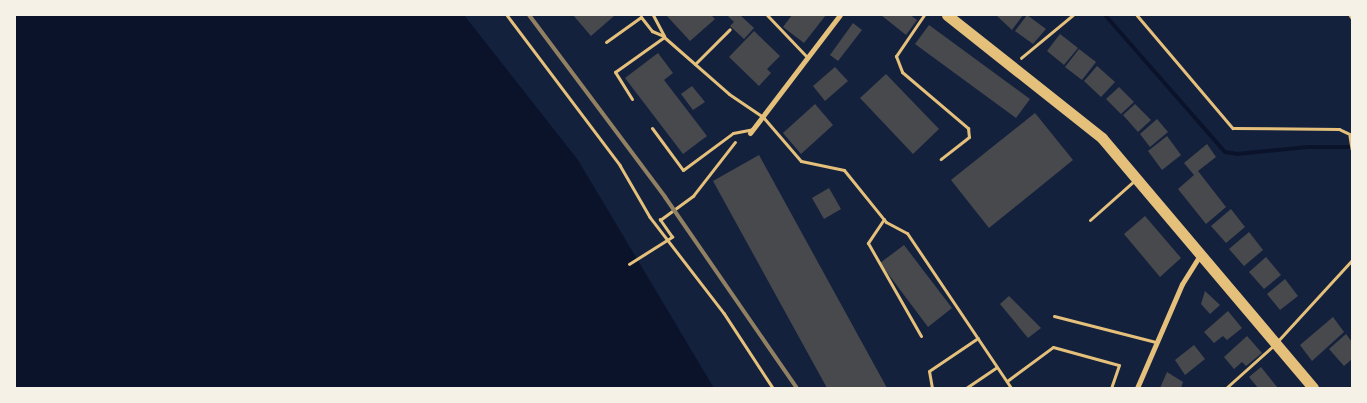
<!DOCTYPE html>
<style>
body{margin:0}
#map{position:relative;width:1367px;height:403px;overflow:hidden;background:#14213d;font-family:"Noto Serif",serif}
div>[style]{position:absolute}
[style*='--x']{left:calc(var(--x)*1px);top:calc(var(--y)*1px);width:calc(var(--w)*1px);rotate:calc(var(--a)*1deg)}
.water>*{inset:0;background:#0b132b}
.stream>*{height:4px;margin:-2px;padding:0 2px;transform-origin:2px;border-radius:2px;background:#0b132b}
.building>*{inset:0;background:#48494c}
.path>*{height:2.5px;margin:-1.25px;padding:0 1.25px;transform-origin:1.25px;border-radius:1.25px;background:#e5c07b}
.service>*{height:3px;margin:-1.5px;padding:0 1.5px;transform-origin:1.5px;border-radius:1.5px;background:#e5c07b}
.minor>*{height:5px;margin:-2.5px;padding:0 2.5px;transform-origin:2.5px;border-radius:2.5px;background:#e5c07b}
.trunk>*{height:11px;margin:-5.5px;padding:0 5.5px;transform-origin:5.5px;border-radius:5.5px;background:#e5c07b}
.rail>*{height:4px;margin:-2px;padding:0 2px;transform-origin:2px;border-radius:2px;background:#918062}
span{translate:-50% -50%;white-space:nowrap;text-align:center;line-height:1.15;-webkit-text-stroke:5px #f6f1e7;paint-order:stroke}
.frame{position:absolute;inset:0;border:16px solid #f6f1e7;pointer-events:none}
</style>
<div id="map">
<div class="water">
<div style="clip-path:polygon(15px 15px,464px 15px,578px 160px,714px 388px,15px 388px)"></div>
</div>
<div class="stream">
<div style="--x:1105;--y:15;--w:182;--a:48.8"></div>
<div style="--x:1225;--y:152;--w:12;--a:9"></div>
<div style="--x:1237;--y:154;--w:71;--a:-5.6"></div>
<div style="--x:1308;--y:147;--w:44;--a:0"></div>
</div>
<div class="building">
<div style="clip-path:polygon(573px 15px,612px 15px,614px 16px,591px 36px)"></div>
<div style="clip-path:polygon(666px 15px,711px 15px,715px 19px,690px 41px)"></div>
<div style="clip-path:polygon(727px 15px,740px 15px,754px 28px,744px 39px,730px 26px,734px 22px)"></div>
<div style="clip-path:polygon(792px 15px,826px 15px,804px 43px,783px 27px)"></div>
<div style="clip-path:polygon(881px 15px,910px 15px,917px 20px,906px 35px)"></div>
<div style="clip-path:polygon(996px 15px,1023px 15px,1012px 30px)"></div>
<div style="clip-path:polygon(1027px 15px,1046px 29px,1033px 44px,1015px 31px)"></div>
<div style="clip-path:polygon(853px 23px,862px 30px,838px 61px,830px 55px)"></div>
<div style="clip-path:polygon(929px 25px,1030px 99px,1016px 118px,915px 44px)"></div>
<div style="clip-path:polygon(754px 31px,780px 56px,767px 69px,771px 73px,759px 86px,729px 57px)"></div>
<div style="clip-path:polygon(1060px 34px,1078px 48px,1064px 65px,1047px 51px)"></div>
<div style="clip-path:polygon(1079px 49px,1096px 62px,1082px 80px,1065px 67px)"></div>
<div style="clip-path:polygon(658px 53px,673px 73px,664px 80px,707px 136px,683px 154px,625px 78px)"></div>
<div style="clip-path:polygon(1097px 66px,1115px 82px,1101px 97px,1084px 81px)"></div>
<div style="clip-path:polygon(835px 67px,848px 81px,825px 101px,813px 86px)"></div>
<div style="clip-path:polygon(886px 74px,939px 129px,913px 154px,860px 98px)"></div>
<div style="clip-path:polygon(692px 86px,705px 102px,693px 110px,681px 94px)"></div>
<div style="clip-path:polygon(1119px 87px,1134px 102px,1121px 114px,1106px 99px)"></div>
<div style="clip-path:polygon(815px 104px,833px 125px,801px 154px,783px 133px)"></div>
<div style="clip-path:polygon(1135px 104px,1151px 120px,1138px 132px,1123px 115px)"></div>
<div style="clip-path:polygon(1035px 113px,1073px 160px,989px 228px,951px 180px)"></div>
<div style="clip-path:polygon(1157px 119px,1168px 132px,1150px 147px,1140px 134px)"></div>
<div style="clip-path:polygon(1167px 136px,1181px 155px,1162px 170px,1148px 151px)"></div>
<div style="clip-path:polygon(1207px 144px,1216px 157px,1198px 171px,1226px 207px,1206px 224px,1178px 189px,1194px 175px,1184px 163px)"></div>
<div style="clip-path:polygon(759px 155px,887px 388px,827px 388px,713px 181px)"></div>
<div style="clip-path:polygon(829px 188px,841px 209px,824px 219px,812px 198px)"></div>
<div style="clip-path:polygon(1231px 209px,1245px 227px,1226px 243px,1211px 226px)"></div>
<div style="clip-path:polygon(1145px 216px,1181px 258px,1160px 277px,1124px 234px)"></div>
<div style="clip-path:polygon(1249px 232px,1263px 250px,1244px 266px,1229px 249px)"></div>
<div style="clip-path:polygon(904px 245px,952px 308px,928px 327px,880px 263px)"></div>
<div style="clip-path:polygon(1266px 257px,1281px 275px,1264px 289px,1249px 272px)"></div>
<div style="clip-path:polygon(1285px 279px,1298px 296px,1280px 310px,1267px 294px)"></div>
<div style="clip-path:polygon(1205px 291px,1220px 305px,1210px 314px,1201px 304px)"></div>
<div style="clip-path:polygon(1009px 296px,1041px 328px,1028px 338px,1000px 304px)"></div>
<div style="clip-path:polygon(1228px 311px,1242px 328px,1227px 340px,1223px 336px,1214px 343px,1204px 332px)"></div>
<div style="clip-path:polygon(1333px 317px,1344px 332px,1312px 361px,1300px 345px)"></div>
<div style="clip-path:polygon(1346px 334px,1352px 342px,1352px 359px,1344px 366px,1329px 349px)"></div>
<div style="clip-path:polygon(1247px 336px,1262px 353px,1246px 366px,1242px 362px,1234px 369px,1224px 357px)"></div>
<div style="clip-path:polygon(1194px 345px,1205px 359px,1185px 375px,1175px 360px)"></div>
<div style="clip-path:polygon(1261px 367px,1277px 387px,1276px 388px,1258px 388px,1249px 377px)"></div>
<div style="clip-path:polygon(1167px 372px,1183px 382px,1181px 388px,1160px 388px)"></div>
</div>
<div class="path">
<div style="--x:507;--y:15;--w:188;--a:53"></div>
<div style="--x:620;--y:165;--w:60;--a:60"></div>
<div style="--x:650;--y:217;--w:121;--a:52.4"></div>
<div style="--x:724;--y:313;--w:90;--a:56.8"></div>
<div style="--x:1137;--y:15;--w:148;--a:49.7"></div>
<div style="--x:1233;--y:128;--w:106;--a:0.5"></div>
<div style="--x:1339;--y:129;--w:14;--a:25"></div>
<div style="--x:1350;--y:15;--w:4;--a:56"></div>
<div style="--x:1021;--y:58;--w:67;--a:-39.6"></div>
<div style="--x:1350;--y:136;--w:13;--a:81"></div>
<div style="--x:629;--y:264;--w:51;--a:-32.1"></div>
<div style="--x:672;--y:237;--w:21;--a:-125"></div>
<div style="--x:660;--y:220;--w:41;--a:-36"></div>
<div style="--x:693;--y:196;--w:68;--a:-52.1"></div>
</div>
<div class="service">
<div style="--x:653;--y:15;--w:24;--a:62"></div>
<div style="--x:767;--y:15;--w:58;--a:46.4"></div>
<div style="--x:924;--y:15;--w:50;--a:124.3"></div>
<div style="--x:896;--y:56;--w:17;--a:69"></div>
<div style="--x:902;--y:72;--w:87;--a:40.3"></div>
<div style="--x:968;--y:128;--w:9;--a:84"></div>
<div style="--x:969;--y:137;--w:36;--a:142"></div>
<div style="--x:606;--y:42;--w:43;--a:-35.5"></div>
<div style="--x:641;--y:17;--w:18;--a:52"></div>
<div style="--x:652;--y:31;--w:13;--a:23"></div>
<div style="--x:695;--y:64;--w:49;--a:-45"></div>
<div style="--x:632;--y:99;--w:32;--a:-122"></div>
<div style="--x:615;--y:72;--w:60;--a:-35.5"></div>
<div style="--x:664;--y:37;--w:86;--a:41.2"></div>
<div style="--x:729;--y:94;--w:41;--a:34.1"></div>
<div style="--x:763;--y:117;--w:58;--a:49.2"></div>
<div style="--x:801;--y:161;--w:44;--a:11.8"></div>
<div style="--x:844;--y:170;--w:67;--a:51.1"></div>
<div style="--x:886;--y:222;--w:24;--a:28"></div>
<div style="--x:907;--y:233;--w:187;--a:56.1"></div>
<div style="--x:652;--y:128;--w:52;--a:53.6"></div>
<div style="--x:683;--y:170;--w:62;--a:-36.5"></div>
<div style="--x:733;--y:133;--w:20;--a:-11"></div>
<div style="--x:884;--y:219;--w:29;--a:124"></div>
<div style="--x:868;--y:243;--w:107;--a:60.3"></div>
<div style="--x:1090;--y:220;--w:60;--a:-41.6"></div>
<div style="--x:1054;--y:316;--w:105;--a:14.3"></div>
<div style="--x:1007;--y:381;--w:57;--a:-36.5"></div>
<div style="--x:1053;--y:347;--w:68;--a:15.3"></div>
<div style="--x:1119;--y:365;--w:24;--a:109"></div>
<div style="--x:932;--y:388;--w:17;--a:-100"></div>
<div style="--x:929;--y:371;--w:59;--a:-34"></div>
<div style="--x:966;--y:388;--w:37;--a:-34"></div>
<div style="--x:1226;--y:388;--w:66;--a:-41.9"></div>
<div style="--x:1275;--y:344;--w:114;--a:-47.5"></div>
</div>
<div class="minor">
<div style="--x:750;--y:133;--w:148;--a:-52.7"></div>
<div style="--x:1137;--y:388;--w:113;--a:-66.6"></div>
<div style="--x:1182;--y:284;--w:36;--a:-58"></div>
</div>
<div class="trunk">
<div style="--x:947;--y:15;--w:198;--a:38.4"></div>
<div style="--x:1102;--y:138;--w:327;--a:49.8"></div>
</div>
<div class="rail">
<div style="--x:529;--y:15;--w:227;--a:53.2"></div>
<div style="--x:665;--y:197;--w:232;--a:55.4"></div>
</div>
<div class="frame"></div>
</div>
